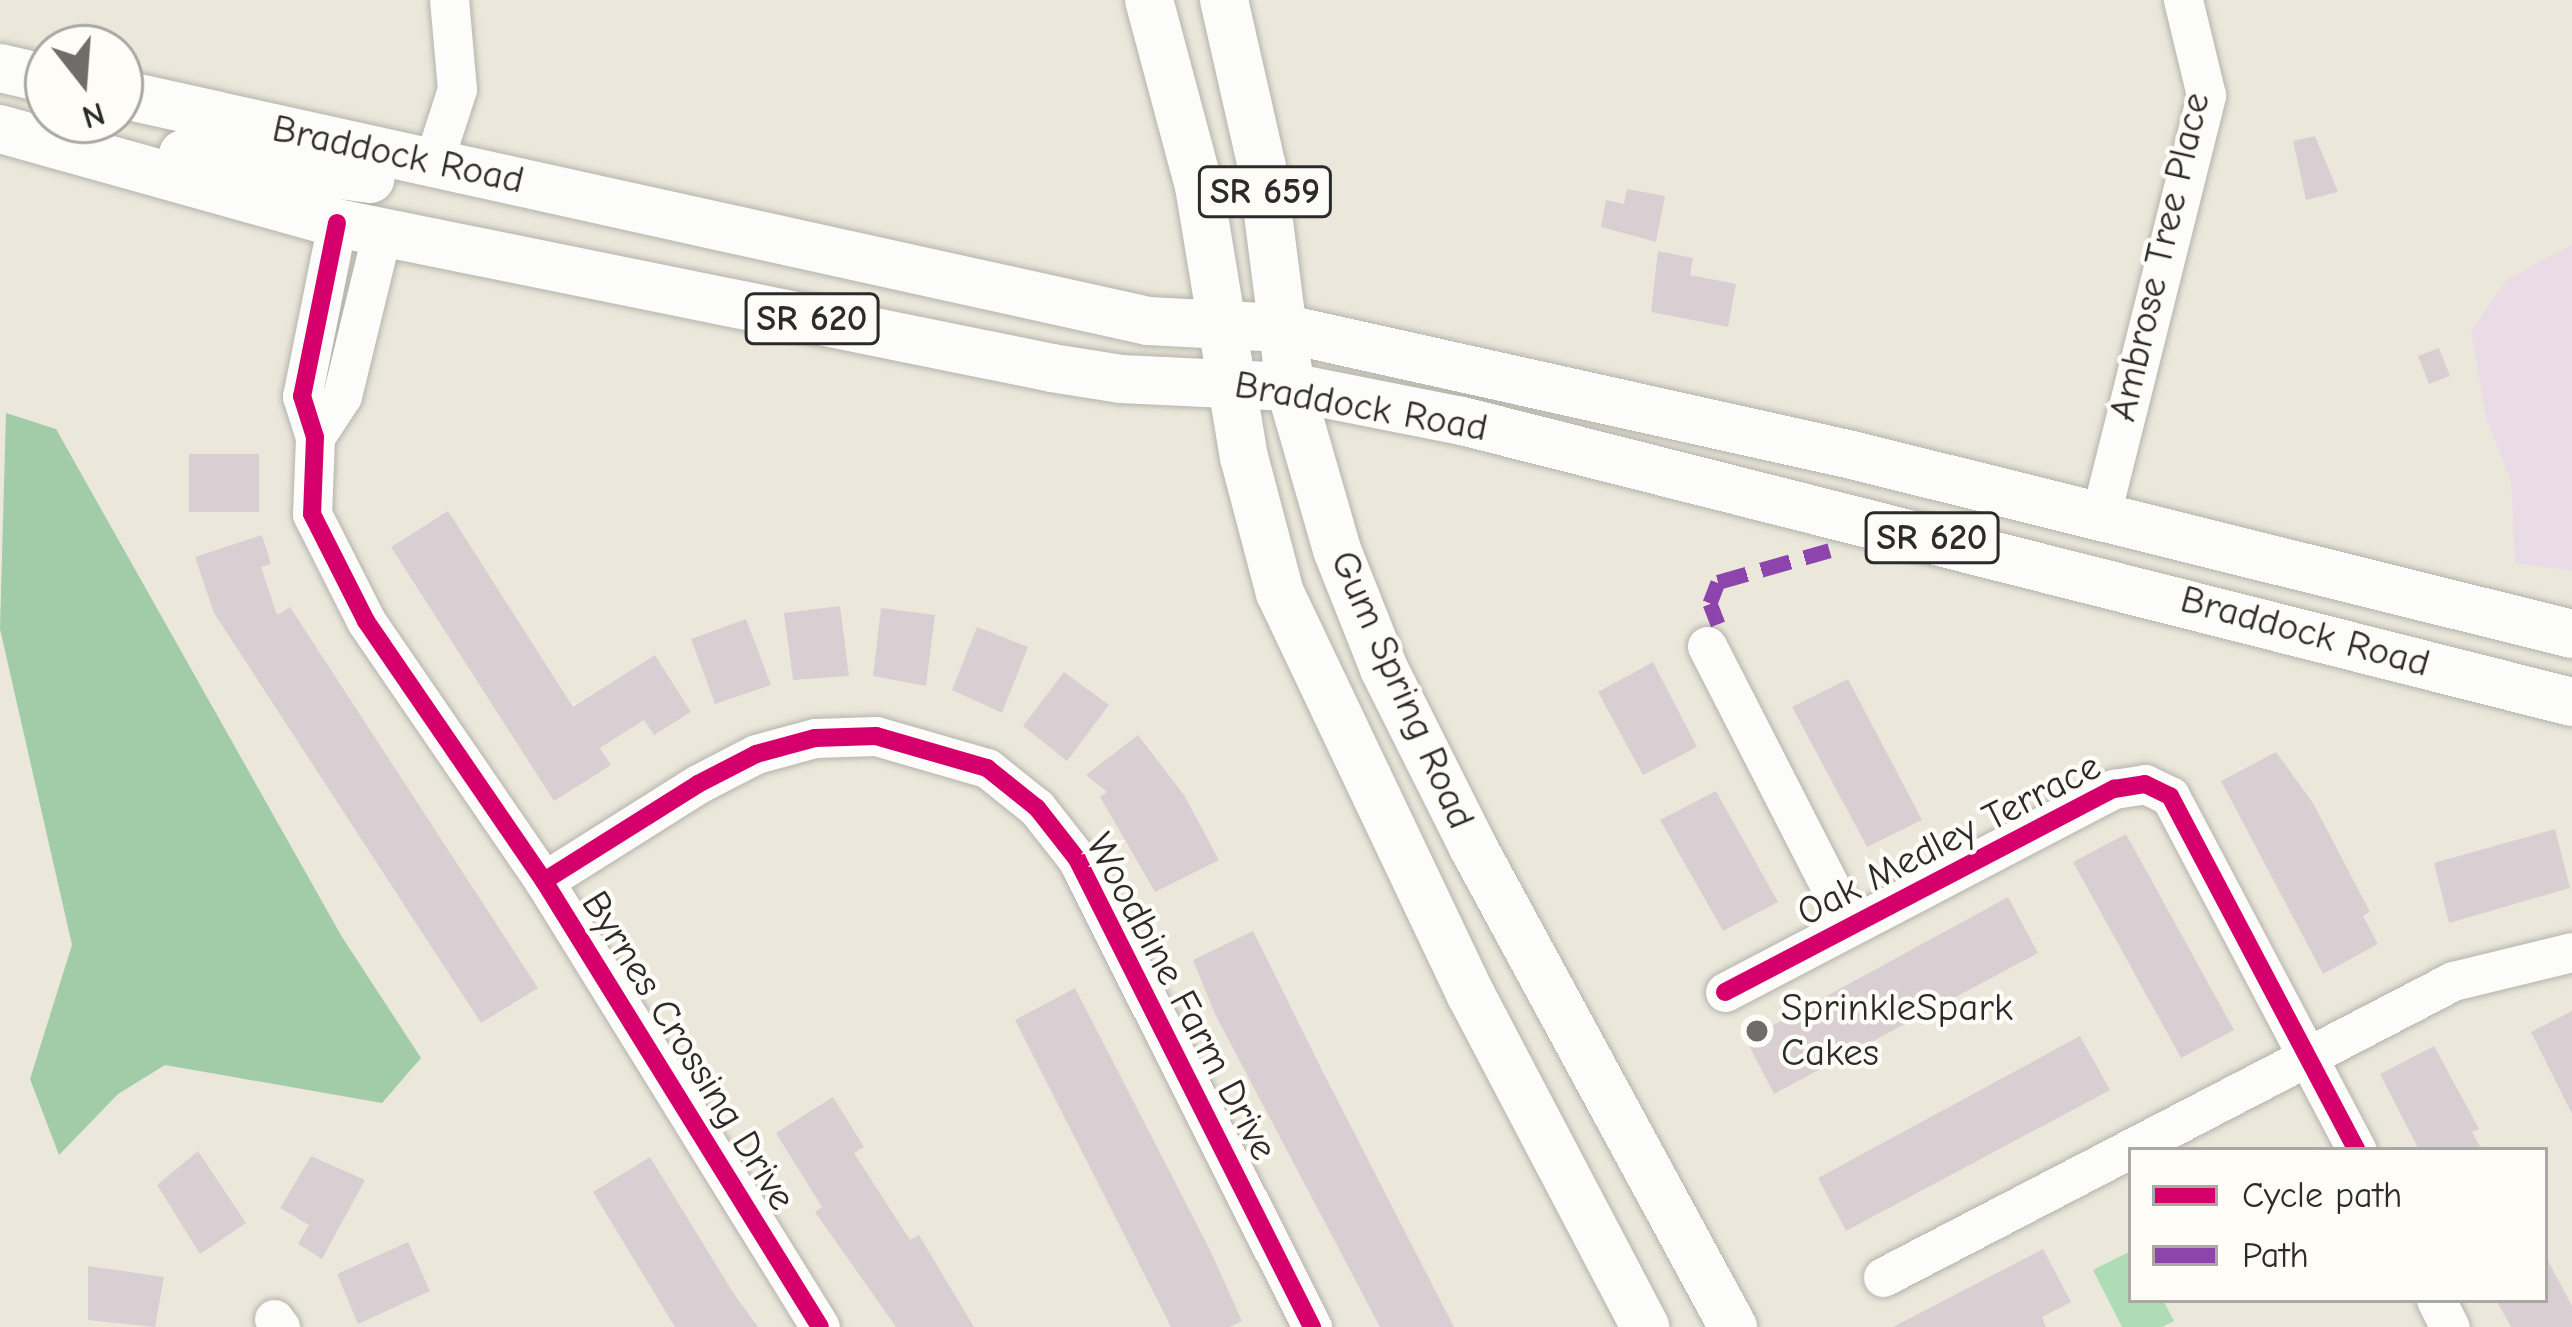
<!DOCTYPE html>
<style>
body{margin:0}
#map{position:relative;width:2572px;height:1327px;overflow:hidden;background:#ebe8db;font-family:"Comic Neue",sans-serif}
div>[style]{position:absolute}
[style*='--x']{left:calc(var(--x)*1px);top:calc(var(--y)*1px);width:calc(var(--w)*1px);rotate:calc(var(--a)*1deg)}
.built>*{inset:0;background:#e9dce6}
.green>*{inset:0;background:#aedcb5}
.forest>*{inset:0;background:#a2cba8}
.building>*{inset:0;background:#d9cfd2}
.roads{filter:drop-shadow(0 0 3px #b5b3ac) drop-shadow(0 0 3px #b5b3ac)}
.minor>*{height:39px;margin:-19.5px;padding:0 19.5px;transform-origin:19.5px;border-radius:19.5px;background:#fcfcfa}
.major>*{height:48px;margin:-24px;padding:0 24px;transform-origin:24px;border-radius:24px;background:#fcfcfa}
.quiet>*{height:15px;margin-top:-7.5px;transform-origin:0;background:repeating-linear-gradient(90deg,#8e44ad 0 30px,transparent 0 45px)}
.cycleway>*{height:18px;margin:-9px;padding:0 9px;transform-origin:9px;border-radius:9px;background:#d6006c}
.dots>*{width:33px;height:33px;translate:-50% -50%;box-sizing:border-box;border:6px solid #fdfcf7;border-radius:50%}
span{translate:-50% -50%;white-space:nowrap;text-align:center;line-height:1.15;-webkit-text-stroke:9px #fdfcf7;paint-order:stroke}
.shield-label span{padding:3px 9px;background:#fdfcf7;border:3px solid;border-radius:9px;-webkit-text-stroke-width:0}
.shield-label{font-size:36px;color:#2b2b2b;font-weight:700}
.street-label{font-size:39px;color:#2b2b2b}
.poi-label{font-size:39px;color:#2b2b2b}
.left{translate:0 -50%;text-align:left}
.legend{position:absolute;left:2128px;top:1147px;width:420px;height:156px;box-sizing:border-box;background:#fdfcf7;border:3px solid #a9a8a5;margin:0;padding:15px 21px;list-style:none;font-size:36px;color:#2b2b2b}
.legend li{display:flex;align-items:center;gap:24px;height:60px}
.legend b{width:60px;border:3px solid #a9a8a5}
.north{position:absolute;left:24px;top:24px;width:120px;height:120px;box-sizing:border-box;background:#fdfcf7;border:3px solid #a9a8a5;border-radius:50%;rotate:163deg;font-size:33px;font-weight:700;line-height:48px;text-align:center;color:#2b2b2b}
.north::after{content:'';display:block;margin:auto;width:42px;height:54px;background:#6e6d69;clip-path:polygon(50% 0,100% 100%,50% 72%,0 100%)}
</style>
<div id="map">
<div class="built">
<div style="clip-path:polygon(2572px 245px,2572px 570px,2515px 564px,2511px 481px,2486px 418px,2471px 331px,2507px 279px)"></div>
</div>
<div class="green">
<div style="clip-path:polygon(2131px 1251px,2131px 1300px,2163px 1300px,2174px 1321px,2162px 1327px,2122px 1327px,2093px 1270px)"></div>
</div>
<div class="forest">
<div style="clip-path:polygon(6px 413px,56px 429px,342px 937px,421px 1058px,382px 1103px,165px 1065px,118px 1094px,59px 1155px,30px 1079px,72px 945px,0 629px)"></div>
</div>
<div class="building">
<div style="clip-path:polygon(2315px 136px,2338px 192px,2306px 200px,2293px 141px)"></div>
<div style="clip-path:polygon(1627px 189px,1665px 196px,1656px 242px,1601px 227px,1606px 200px,1624px 204px)"></div>
<div style="clip-path:polygon(1658px 251px,1693px 258px,1690px 275px,1736px 284px,1728px 327px,1651px 312px)"></div>
<div style="clip-path:polygon(2439px 348px,2450px 376px,2429px 384px,2418px 356px)"></div>
<div style="clip-path:polygon(189px 454px,259px 454px,259px 512px,189px 512px)"></div>
<div style="clip-path:polygon(448px 511px,573px 707px,655px 655px,691px 712px,654px 735px,644px 720px,600px 748px,611px 765px,554px 801px,391px 547px)"></div>
<div style="clip-path:polygon(262px 535px,271px 564px,261px 567px,277px 615px,290px 607px,538px 988px,481px 1023px,214px 613px,195px 557px)"></div>
<div style="clip-path:polygon(840px 606px,849px 676px,793px 680px,784px 613px)"></div>
<div style="clip-path:polygon(881px 608px,935px 615px,926px 686px,873px 676px)"></div>
<div style="clip-path:polygon(746px 619px,771px 685px,715px 704px,691px 639px)"></div>
<div style="clip-path:polygon(977px 627px,1028px 647px,1002px 713px,952px 690px)"></div>
<div style="clip-path:polygon(1653px 662px,1697px 747px,1643px 775px,1598px 692px)"></div>
<div style="clip-path:polygon(1064px 672px,1109px 705px,1067px 761px,1023px 726px)"></div>
<div style="clip-path:polygon(1848px 679px,1922px 820px,1867px 847px,1792px 707px)"></div>
<div style="clip-path:polygon(1138px 735px,1184px 795px,1219px 860px,1155px 892px,1100px 797px,1107px 792px,1086px 775px)"></div>
<div style="clip-path:polygon(2276px 752px,2313px 803px,2370px 912px,2363px 916px,2378px 944px,2323px 974px,2221px 781px)"></div>
<div style="clip-path:polygon(1716px 791px,1778px 902px,1723px 931px,1660px 820px)"></div>
<div style="clip-path:polygon(2555px 829px,2570px 888px,2449px 923px,2434px 863px)"></div>
<div style="clip-path:polygon(2126px 834px,2234px 1030px,2181px 1058px,2073px 862px)"></div>
<div style="clip-path:polygon(2008px 897px,2038px 953px,1774px 1094px,1746px 1040px)"></div>
<div style="clip-path:polygon(1253px 931px,1325px 1076px,1454px 1327px,1380px 1327px,1215px 1014px,1193px 960px)"></div>
<div style="clip-path:polygon(1075px 988px,1210px 1250px,1242px 1321px,1230px 1327px,1171px 1327px,1015px 1020px)"></div>
<div style="clip-path:polygon(2572px 1011px,2572px 1114px,2531px 1032px)"></div>
<div style="clip-path:polygon(2080px 1036px,2110px 1090px,1846px 1231px,1818px 1178px)"></div>
<div style="clip-path:polygon(2434px 1046px,2479px 1129px,2472px 1132px,2482px 1150px,2419px 1150px,2380px 1074px)"></div>
<div style="clip-path:polygon(833px 1097px,864px 1147px,854px 1153px,910px 1240px,919px 1235px,974px 1327px,896px 1327px,815px 1212px,822px 1207px,776px 1133px)"></div>
<div style="clip-path:polygon(198px 1151px,246px 1223px,200px 1254px,157px 1185px)"></div>
<div style="clip-path:polygon(311px 1156px,365px 1180px,322px 1259px,298px 1244px,309px 1225px,280px 1208px)"></div>
<div style="clip-path:polygon(650px 1157px,734px 1294px,758px 1327px,675px 1327px,593px 1192px)"></div>
<div style="clip-path:polygon(408px 1242px,430px 1291px,358px 1324px,337px 1274px)"></div>
<div style="clip-path:polygon(2043px 1249px,2071px 1302px,2042px 1317px,2046px 1327px,1893px 1327px)"></div>
<div style="clip-path:polygon(2545px 1255px,2572px 1306px,2572px 1327px,2511px 1327px,2496px 1300px,2545px 1300px)"></div>
<div style="clip-path:polygon(88px 1266px,164px 1277px,155px 1327px,88px 1320px)"></div>
</div>
<div class="roads">
<div class="minor">
<div style="--x:433;--y:163;--w:78;--a:-72"></div>
<div style="--x:457;--y:89;--w:89;--a:-95.1"></div>
<div style="--x:337;--y:223;--w:177;--a:101.4"></div>
<div style="--x:302;--y:396;--w:43;--a:72.4"></div>
<div style="--x:315;--y:437;--w:77;--a:92.2"></div>
<div style="--x:312;--y:514;--w:120;--a:63.2"></div>
<div style="--x:366;--y:621;--w:315;--a:55.6"></div>
<div style="--x:544;--y:881;--w:524;--a:58.25"></div>
<div style="--x:315;--y:437;--w:49;--a:-56.6"></div>
<div style="--x:342;--y:396;--w:169;--a:-76.3"></div>
<div style="--x:2101;--y:514;--w:432;--a:-75.9"></div>
<div style="--x:2206;--y:95;--w:98;--a:-103.6"></div>
<div style="--x:1707;--y:646;--w:312;--a:62.9"></div>
<div style="--x:544;--y:881;--w:182;--a:-32.2"></div>
<div style="--x:698;--y:784;--w:65;--a:-27.3"></div>
<div style="--x:756;--y:754;--w:61;--a:-15.2"></div>
<div style="--x:815;--y:738;--w:61;--a:-1.9"></div>
<div style="--x:876;--y:736;--w:116;--a:16.1"></div>
<div style="--x:987;--y:768;--w:64;--a:38.7"></div>
<div style="--x:1037;--y:808;--w:65;--a:51.9"></div>
<div style="--x:1077;--y:859;--w:524;--a:63.34"></div>
<div style="--x:1725;--y:992;--w:439;--a:-27.6"></div>
<div style="--x:2114;--y:789;--w:31;--a:-9"></div>
<div style="--x:2145;--y:784;--w:28;--a:26"></div>
<div style="--x:2170;--y:796;--w:400;--a:62.2"></div>
<div style="--x:1883;--y:1277;--w:642;--a:-27.44"></div>
<div style="--x:2453;--y:981;--w:122;--a:-13.7"></div>
<div style="--x:2436;--y:1300;--w:30;--a:63"></div>
<div style="--x:274;--y:1319;--w:10;--a:53"></div>
</div>
<div class="major">
<div style="--x:1149;--y:0;--w:193;--a:75"></div>
<div style="--x:1199;--y:186;--w:275;--a:80.6"></div>
<div style="--x:1244;--y:457;--w:141;--a:75.2"></div>
<div style="--x:1280;--y:593;--w:445;--a:64.6"></div>
<div style="--x:1471;--y:995;--w:375;--a:62.3"></div>
<div style="--x:1224;--y:0;--w:171;--a:77.2"></div>
<div style="--x:1262;--y:167;--w:222;--a:82.7"></div>
<div style="--x:1290;--y:387;--w:170;--a:73.9"></div>
<div style="--x:1337;--y:550;--w:128;--a:68.4"></div>
<div style="--x:1384;--y:669;--w:199;--a:63.4"></div>
<div style="--x:1473;--y:847;--w:546;--a:61.56"></div>
<div style="--x:0;--y:68;--w:49;--a:12.9"></div>
<div style="--x:120;--y:94;--w:1053;--a:12.45"></div>
<div style="--x:1148;--y:321;--w:134;--a:3"></div>
<div style="--x:1282;--y:328;--w:584;--a:12.56"></div>
<div style="--x:1852;--y:455;--w:742;--a:13.96"></div>
<div style="--x:0;--y:129;--w:350;--a:15.6"></div>
<div style="--x:337;--y:223;--w:730;--a:11.46"></div>
<div style="--x:1052;--y:368;--w:70;--a:9.1"></div>
<div style="--x:1121;--y:379;--w:169;--a:2.7"></div>
<div style="--x:1290;--y:387;--w:175;--a:11.2"></div>
<div style="--x:1462;--y:421;--w:1145;--a:14.21"></div>
<div style="--x:183;--y:154;--w:189;--a:7.6"></div>
</div>
</div>
<div class="quiet">
<div style="--x:1718;--y:624;--w:22;--a:-111"></div>
<div style="--x:1710;--y:603;--w:22;--a:-69"></div>
<div style="--x:1718;--y:582;--w:116;--a:-15.9"></div>
</div>
<div class="cycleway">
<div style="--x:337;--y:223;--w:177;--a:101.4"></div>
<div style="--x:302;--y:396;--w:43;--a:72.4"></div>
<div style="--x:315;--y:437;--w:77;--a:92.2"></div>
<div style="--x:312;--y:514;--w:120;--a:63.2"></div>
<div style="--x:366;--y:621;--w:315;--a:55.6"></div>
<div style="--x:544;--y:881;--w:524;--a:58.25"></div>
<div style="--x:544;--y:881;--w:182;--a:-32.2"></div>
<div style="--x:698;--y:784;--w:65;--a:-27.3"></div>
<div style="--x:756;--y:754;--w:61;--a:-15.2"></div>
<div style="--x:815;--y:738;--w:61;--a:-1.9"></div>
<div style="--x:876;--y:736;--w:116;--a:16.1"></div>
<div style="--x:987;--y:768;--w:64;--a:38.7"></div>
<div style="--x:1037;--y:808;--w:65;--a:51.9"></div>
<div style="--x:1077;--y:859;--w:524;--a:63.34"></div>
<div style="--x:1725;--y:992;--w:439;--a:-27.6"></div>
<div style="--x:2114;--y:789;--w:31;--a:-9"></div>
<div style="--x:2145;--y:784;--w:28;--a:26"></div>
<div style="--x:2170;--y:796;--w:400;--a:62.2"></div>
</div>
<div class="dots">
<div style="left:1757px;top:1031px;background:#6e6d69"></div>
</div>
<div class="shield-label">
<span style="left:1265px;top:192px">SR 659</span>
<span style="left:812px;top:319px">SR 620</span>
<span style="left:1932px;top:538px">SR 620</span>
</div>
<div class="street-label">
<span style="left:398px;top:155px;rotate:12deg">Braddock Road</span>
<span style="left:2160px;top:257px;rotate:-77deg">Ambrose Tree Place</span>
<span style="left:1361px;top:407px;rotate:10deg">Braddock Road</span>
<span style="left:2305px;top:632px;rotate:15deg">Braddock Road</span>
<span style="left:1402px;top:690px;rotate:66deg">Gum Spring Road</span>
<span style="left:1949px;top:840px;rotate:-27deg">Oak Medley Terrace</span>
<span style="left:1181px;top:997px;rotate:62deg">Woodbine Farm Drive</span>
<span style="left:688px;top:1051px;rotate:58deg">Byrnes Crossing Drive</span>
</div>
<div class="poi-label">
<span class="left" style="left:1781px;top:1031px">SprinkleSpark<br>Cakes</span>
</div>
<ul class="legend">
<li><b style="height:15px;background:#d6006c"></b>Cycle path</li>
<li><b style="height:15px;background:#8e44ad"></b>Path</li>
</ul>
<div class="north">N</div>
</div>
